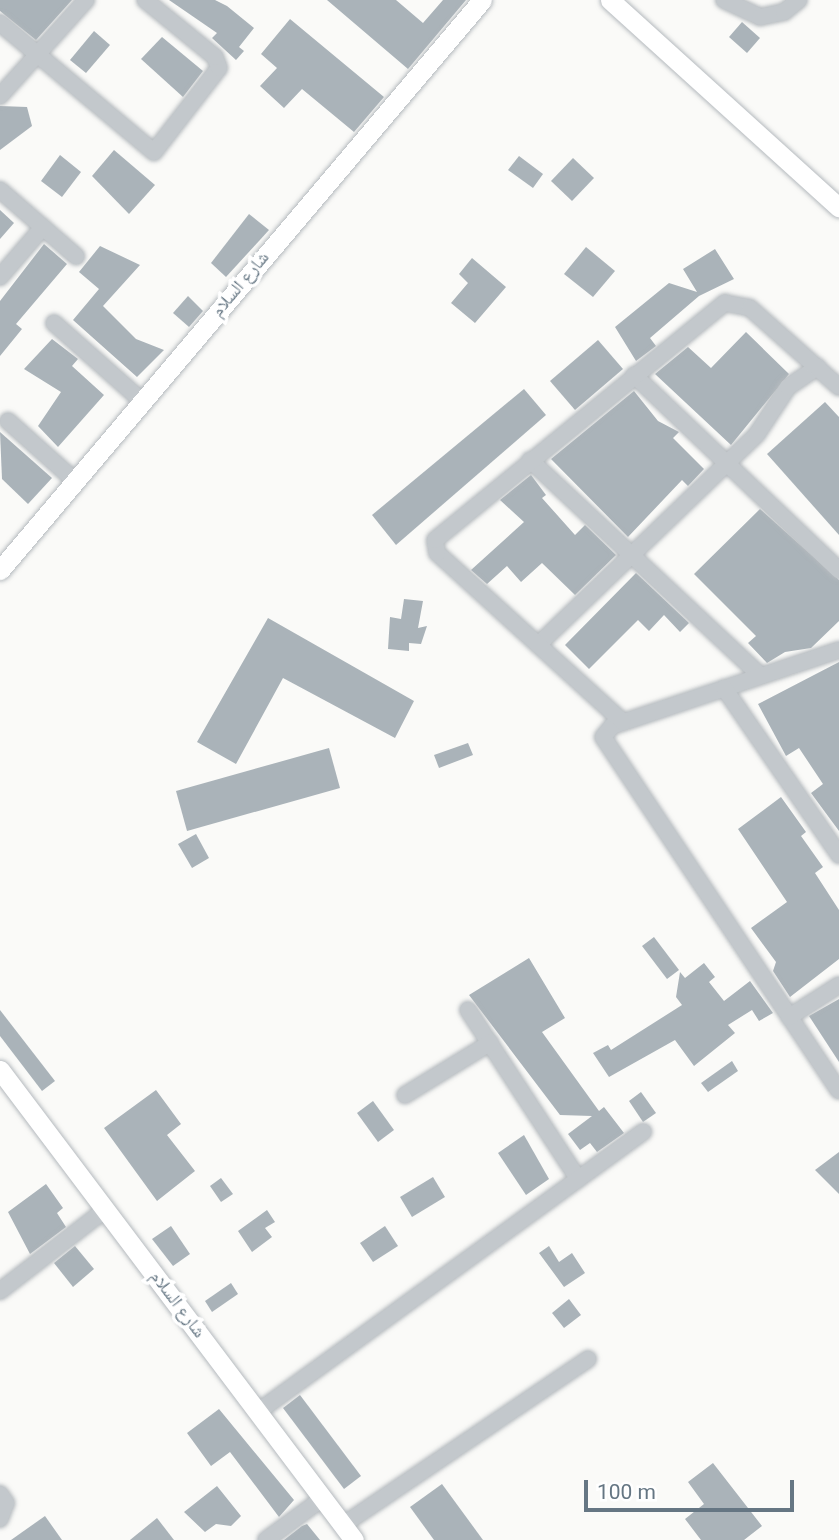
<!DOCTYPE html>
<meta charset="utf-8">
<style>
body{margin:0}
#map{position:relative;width:839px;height:1540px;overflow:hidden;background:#fafaf8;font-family:Roboto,"Noto Naskh Arabic",sans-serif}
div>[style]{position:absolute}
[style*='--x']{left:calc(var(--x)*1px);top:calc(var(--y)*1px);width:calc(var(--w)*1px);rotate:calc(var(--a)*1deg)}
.building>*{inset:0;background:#aab3b9}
.roads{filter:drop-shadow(0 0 2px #b5babe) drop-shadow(0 0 2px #b5babe)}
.minor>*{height:16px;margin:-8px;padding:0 8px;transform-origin:8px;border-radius:8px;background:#c3c8cc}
.major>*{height:19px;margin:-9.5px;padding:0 9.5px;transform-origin:9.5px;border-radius:9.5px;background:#fff}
span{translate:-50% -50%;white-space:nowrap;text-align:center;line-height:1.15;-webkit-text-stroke:7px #fff;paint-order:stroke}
.street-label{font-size:18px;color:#657683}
.scale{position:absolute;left:584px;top:1480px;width:210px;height:32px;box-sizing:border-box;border:4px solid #657683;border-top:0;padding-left:9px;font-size:21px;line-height:24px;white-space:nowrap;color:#657683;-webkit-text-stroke:5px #fff;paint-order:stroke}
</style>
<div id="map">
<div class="building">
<div style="clip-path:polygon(0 0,72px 0,36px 40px,0 11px)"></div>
<div style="clip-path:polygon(169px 0,215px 0,227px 6px,254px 28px,239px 47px,244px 51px,236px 60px,212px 38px,217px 33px)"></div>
<div style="clip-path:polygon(327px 0,396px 0,423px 23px,443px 0,466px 0,408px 69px)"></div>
<div style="clip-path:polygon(290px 19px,384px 97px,354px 132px,302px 89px,284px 108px,260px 86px,277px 68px,261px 54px)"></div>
<div style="clip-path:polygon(742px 22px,760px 38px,747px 53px,729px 37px)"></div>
<div style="clip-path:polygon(94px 31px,110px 45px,86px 73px,70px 60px)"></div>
<div style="clip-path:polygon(162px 37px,203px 71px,183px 97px,141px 59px)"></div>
<div style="clip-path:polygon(0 106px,27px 107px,32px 126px,0 150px)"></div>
<div style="clip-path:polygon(114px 150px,155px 185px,129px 214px,92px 176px)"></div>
<div style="clip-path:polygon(60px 155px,81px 172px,62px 197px,41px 181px)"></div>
<div style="clip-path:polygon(519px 156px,543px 174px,533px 188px,508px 170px)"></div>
<div style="clip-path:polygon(573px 158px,594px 178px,572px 201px,551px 181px)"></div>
<div style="clip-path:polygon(0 210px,14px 223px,0 239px)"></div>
<div style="clip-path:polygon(249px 214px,269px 230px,226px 277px,211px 263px)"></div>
<div style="clip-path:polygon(44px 244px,67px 264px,16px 324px,22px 329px,0 356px,0 301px)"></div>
<div style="clip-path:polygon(100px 246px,140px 265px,103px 306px,136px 339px,164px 350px,137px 377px,73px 320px,99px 289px,79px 272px)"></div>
<div style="clip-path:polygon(586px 247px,615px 271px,593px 297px,564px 274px)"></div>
<div style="clip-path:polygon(715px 249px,734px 279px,699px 296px,650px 338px,656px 346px,636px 361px,615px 327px,669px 283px,697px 292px,683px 269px)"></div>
<div style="clip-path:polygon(472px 258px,506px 287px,475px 323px,451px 303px,468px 283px,459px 274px)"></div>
<div style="clip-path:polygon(188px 296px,203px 311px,189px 327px,173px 313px)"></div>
<div style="clip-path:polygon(746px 332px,789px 374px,731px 445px,655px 374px,688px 347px,711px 368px)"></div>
<div style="clip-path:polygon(52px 339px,78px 359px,72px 366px,104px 395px,58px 447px,38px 426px,61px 392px,24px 369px)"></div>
<div style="clip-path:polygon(598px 340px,623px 369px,575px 410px,550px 381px)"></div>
<div style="clip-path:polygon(524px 389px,546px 415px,396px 545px,372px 515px)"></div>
<div style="clip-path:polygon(634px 391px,658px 421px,679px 432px,673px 438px,704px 469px,688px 486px,682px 480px,628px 537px,551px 459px)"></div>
<div style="clip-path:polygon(825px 402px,839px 417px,839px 535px,767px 454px)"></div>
<div style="clip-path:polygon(0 432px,52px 478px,28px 504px,2px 479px)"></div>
<div style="clip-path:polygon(531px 475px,546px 495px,542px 498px,575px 535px,585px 525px,616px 555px,575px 595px,542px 563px,521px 582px,507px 566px,487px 584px,471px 570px,524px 522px,500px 500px)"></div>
<div style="clip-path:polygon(760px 509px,839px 580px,839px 621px,811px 648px,785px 652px,767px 663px,748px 643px,756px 636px,694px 574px)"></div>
<div style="clip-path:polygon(636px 573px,689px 623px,680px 632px,664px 615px,649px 631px,638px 620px,589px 669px,565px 645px)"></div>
<div style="clip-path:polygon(404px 599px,423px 601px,418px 628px,427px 626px,421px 644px,409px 643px,409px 651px,388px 649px,390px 617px,401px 619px)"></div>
<div style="clip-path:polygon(268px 618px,414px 701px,395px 738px,283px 678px,236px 764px,197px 742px)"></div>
<div style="clip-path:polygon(839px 662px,839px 831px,811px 793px,823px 784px,799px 748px,786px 756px,758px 704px)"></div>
<div style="clip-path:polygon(468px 743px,473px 755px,439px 768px,434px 755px)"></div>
<div style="clip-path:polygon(329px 748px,340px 788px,187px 831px,176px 791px)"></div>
<div style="clip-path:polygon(781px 797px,806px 832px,801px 836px,823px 867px,815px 873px,839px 910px,839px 959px,790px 997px,773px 971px,776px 962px,751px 928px,787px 902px,738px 829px)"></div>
<div style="clip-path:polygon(196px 834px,209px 858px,192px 868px,178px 844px)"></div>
<div style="clip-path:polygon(654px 937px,679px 970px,667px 979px,642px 946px)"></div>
<div style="clip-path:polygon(529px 958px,565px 1018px,542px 1032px,599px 1111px,604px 1107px,624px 1133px,597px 1152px,590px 1143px,580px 1150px,568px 1134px,592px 1116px,560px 1115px,469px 995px)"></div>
<div style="clip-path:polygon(704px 963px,715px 977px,709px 982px,724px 1001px,750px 981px,773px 1013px,759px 1021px,752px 1010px,728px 1025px,735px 1033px,694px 1066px,675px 1040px,609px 1077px,593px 1053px,608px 1045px,611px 1050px,682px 1005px,676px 997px,680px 972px,685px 978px)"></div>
<div style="clip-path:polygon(839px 999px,839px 1062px,809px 1016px)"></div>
<div style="clip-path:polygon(0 1010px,55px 1081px,42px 1091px,0 1036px)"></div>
<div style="clip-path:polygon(732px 1061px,738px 1071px,708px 1092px,701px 1083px)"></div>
<div style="clip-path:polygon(156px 1090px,181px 1124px,167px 1135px,195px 1171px,157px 1201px,104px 1128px)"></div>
<div style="clip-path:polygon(641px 1092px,656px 1113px,643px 1122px,629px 1101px)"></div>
<div style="clip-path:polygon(373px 1101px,394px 1130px,378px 1142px,357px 1113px)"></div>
<div style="clip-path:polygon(524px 1135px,549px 1179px,526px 1195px,498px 1153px)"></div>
<div style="clip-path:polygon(839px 1152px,839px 1194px,815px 1170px)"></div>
<div style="clip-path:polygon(433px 1177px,445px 1197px,412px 1217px,400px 1197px)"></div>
<div style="clip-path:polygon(221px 1178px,233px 1194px,221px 1202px,210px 1186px)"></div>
<div style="clip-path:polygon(46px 1184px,63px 1208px,57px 1213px,66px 1227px,30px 1254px,8px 1212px)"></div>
<div style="clip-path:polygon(267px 1210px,275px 1222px,265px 1228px,272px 1237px,252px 1252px,238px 1231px)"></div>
<div style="clip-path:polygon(171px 1226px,190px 1254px,173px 1266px,152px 1239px)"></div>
<div style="clip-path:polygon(385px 1226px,398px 1246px,373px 1262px,360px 1243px)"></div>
<div style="clip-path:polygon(75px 1246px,94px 1269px,73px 1287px,54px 1263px)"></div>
<div style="clip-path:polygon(549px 1246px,559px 1262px,572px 1253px,585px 1273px,564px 1287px,539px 1253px)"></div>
<div style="clip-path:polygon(231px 1283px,238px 1294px,212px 1312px,205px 1301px)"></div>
<div style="clip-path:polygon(569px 1299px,581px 1315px,564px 1328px,552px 1313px)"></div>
<div style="clip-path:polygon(300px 1395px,361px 1476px,344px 1489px,283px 1408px)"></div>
<div style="clip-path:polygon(219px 1409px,294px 1500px,279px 1517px,230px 1452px,211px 1466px,187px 1433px)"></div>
<div style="clip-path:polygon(713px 1463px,762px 1526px,744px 1540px,701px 1540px,685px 1519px,704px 1504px,688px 1482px)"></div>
<div style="clip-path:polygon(442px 1484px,483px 1540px,434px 1540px,410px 1507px)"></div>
<div style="clip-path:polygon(217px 1486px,241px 1516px,231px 1526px,216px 1524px,205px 1532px,184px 1512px)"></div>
<div style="clip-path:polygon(45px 1516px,62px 1540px,11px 1540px)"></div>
<div style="clip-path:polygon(157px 1518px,174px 1540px,130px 1540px)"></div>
<div style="clip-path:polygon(307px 1524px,320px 1540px,284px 1540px,302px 1526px)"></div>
</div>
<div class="roads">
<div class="minor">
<div style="--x:724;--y:0;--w:40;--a:25"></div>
<div style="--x:760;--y:17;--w:25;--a:-12"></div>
<div style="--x:784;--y:12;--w:19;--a:-39"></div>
<div style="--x:0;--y:23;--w:201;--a:40"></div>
<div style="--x:154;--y:152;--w:106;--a:-52.3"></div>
<div style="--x:219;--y:68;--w:12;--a:-110"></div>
<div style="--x:215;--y:57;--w:90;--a:-140.8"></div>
<div style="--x:0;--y:96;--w:129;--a:-48.1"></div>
<div style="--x:0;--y:190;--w:101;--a:41"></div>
<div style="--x:0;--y:277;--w:66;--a:-49.3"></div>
<div style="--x:54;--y:323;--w:118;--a:41.6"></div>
<div style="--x:634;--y:375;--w:283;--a:43.6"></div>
<div style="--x:8;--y:421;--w:90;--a:41.8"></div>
<div style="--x:530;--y:460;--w:316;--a:43.1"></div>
<div style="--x:538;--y:645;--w:304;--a:-43.9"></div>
<div style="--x:757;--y:434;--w:56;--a:-56.6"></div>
<div style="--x:788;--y:387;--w:36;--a:-34"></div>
<div style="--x:839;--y:650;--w:239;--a:161.5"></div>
<div style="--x:612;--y:726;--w:14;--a:129"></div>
<div style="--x:603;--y:737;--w:425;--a:56.3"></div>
<div style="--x:724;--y:688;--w:203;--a:55.4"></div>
<div style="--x:623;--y:722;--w:251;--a:-137.7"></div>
<div style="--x:437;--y:553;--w:13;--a:-99"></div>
<div style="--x:435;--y:540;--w:375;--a:-39.3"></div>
<div style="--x:725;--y:303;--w:25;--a:11"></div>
<div style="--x:750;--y:308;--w:119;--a:41.6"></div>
<div style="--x:468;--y:1010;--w:202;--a:56.9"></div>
<div style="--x:789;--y:1017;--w:59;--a:-32.6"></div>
<div style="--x:405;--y:1095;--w:100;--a:-31.5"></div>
<div style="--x:0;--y:1291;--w:134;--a:-37.7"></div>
<div style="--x:259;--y:1411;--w:475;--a:-36"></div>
<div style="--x:0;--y:1494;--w:11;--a:56"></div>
<div style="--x:6;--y:1503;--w:17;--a:111"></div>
<div style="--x:343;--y:1525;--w:296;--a:-34.1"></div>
<div style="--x:266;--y:1540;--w:71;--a:-36.4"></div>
</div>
<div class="major">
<div style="--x:610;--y:0;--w:309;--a:42.2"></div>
<div style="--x:0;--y:570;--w:746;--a:-49.78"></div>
<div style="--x:0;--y:1070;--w:588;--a:53.01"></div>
</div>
</div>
<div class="street-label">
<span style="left:240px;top:284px;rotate:-50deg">شارع السلام</span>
<span style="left:178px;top:1304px;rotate:53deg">شارع السلام</span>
</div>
<div class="scale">100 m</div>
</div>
